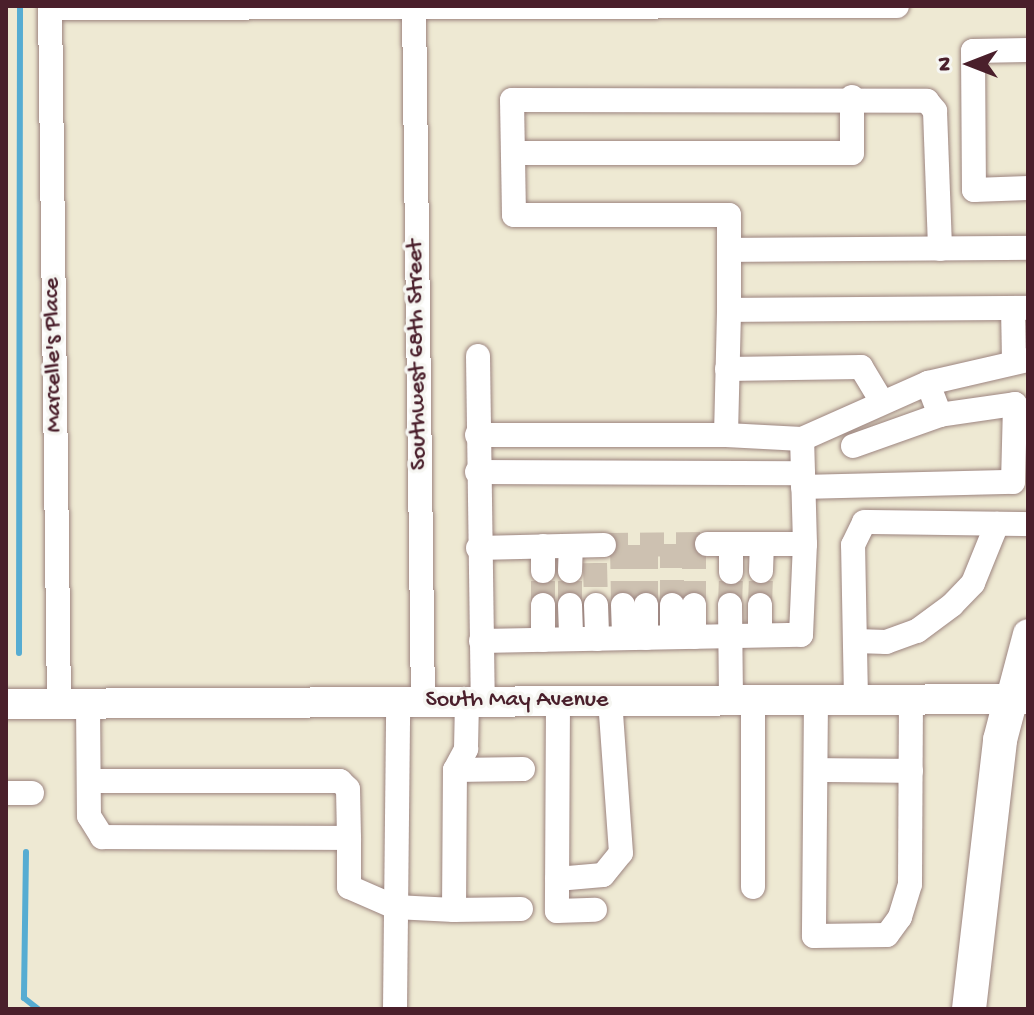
<!DOCTYPE html>
<style>
body{margin:0}
#map{position:relative;width:1034px;height:1015px;overflow:hidden;background:#eee9d3;font-family:"Gochi Hand",sans-serif}
div>[style]{position:absolute}
[style*='--x']{left:calc(var(--x)*1px);top:calc(var(--y)*1px);width:calc(var(--w)*1px);rotate:calc(var(--a)*1deg)}
.stream>*{height:6px;margin:-3px;padding:0 3px;transform-origin:3px;border-radius:3px;background:#56acd2}
.minor-tunnel>*{height:24px;margin-top:-12px;transform-origin:0;background:repeating-linear-gradient(90deg,#cdc1b1 0 24px,transparent 0 36px)}
.roads{filter:drop-shadow(0 0 2px #9c847f) drop-shadow(0 0 2px #9c847f)}
.minor>*{height:24px;margin:-12px;padding:0 12px;transform-origin:12px;border-radius:12px;background:#fff}
.major>*{height:30px;margin:-15px;padding:0 15px;transform-origin:15px;border-radius:15px;background:#fff}
.highway>*{height:34px;margin:-17px;padding:0 17px;transform-origin:17px;border-radius:17px;background:#fff}
span{translate:-50% -50%;white-space:nowrap;text-align:center;line-height:1.15;-webkit-text-stroke:7px #f6f6f2;paint-order:stroke}
.street-label{font-size:24px;color:#4a1f2b}
.frame{position:absolute;inset:0;border:8px solid #4a1f2b;pointer-events:none}
.north{position:absolute;left:930px;top:24px;width:80px;height:80px;-webkit-text-stroke:6px #f6f6f2;paint-order:stroke;rotate:270deg;font-size:22px;font-weight:700;line-height:32px;text-align:center;color:#4a1f2b}
.north::after{content:'';display:block;margin:auto;width:28px;height:36px;background:#4a1f2b;clip-path:polygon(50% 0,100% 100%,50% 72%,0 100%)}
</style>
<div id="map">
<div class="stream">
<div style="--x:19;--y:653;--w:647;--a:-89.91"></div>
<div style="--x:26;--y:852;--w:146;--a:90.8"></div>
<div style="--x:24;--y:998;--w:18;--a:38"></div>
</div>
<div class="minor-tunnel">
<div style="--x:672;--y:544;--w:61;--a:90"></div>
<div style="--x:604;--y:545;--w:103;--a:-0.6"></div>
<div style="--x:622;--y:545;--w:60;--a:89"></div>
<div style="--x:646;--y:545;--w:60;--a:90"></div>
<div style="--x:595;--y:563;--w:42;--a:88.6"></div>
<div style="--x:543;--y:605;--w:34;--a:-90"></div>
<div style="--x:570;--y:605;--w:34;--a:-90"></div>
<div style="--x:694;--y:605;--w:61;--a:-90"></div>
<div style="--x:730;--y:605;--w:33;--a:-88"></div>
<div style="--x:760;--y:605;--w:34;--a:-88"></div>
</div>
<div class="roads">
<div class="minor">
<div style="--x:50;--y:6;--w:698;--a:89.26"></div>
<div style="--x:50;--y:8;--w:847;--a:-0.14"></div>
<div style="--x:414;--y:8;--w:693;--a:89.26"></div>
<div style="--x:1028;--y:50;--w:55;--a:179"></div>
<div style="--x:973;--y:51;--w:139;--a:89.6"></div>
<div style="--x:974;--y:190;--w:54;--a:-2.1"></div>
<div style="--x:513;--y:153;--w:339;--a:0"></div>
<div style="--x:852;--y:153;--w:56;--a:-90"></div>
<div style="--x:729;--y:250;--w:299;--a:-0.4"></div>
<div style="--x:1013;--y:308;--w:51;--a:88.9"></div>
<div style="--x:729;--y:310;--w:95;--a:-90"></div>
<div style="--x:729;--y:215;--w:215;--a:180"></div>
<div style="--x:514;--y:215;--w:115;--a:-91"></div>
<div style="--x:512;--y:100;--w:415;--a:0.1"></div>
<div style="--x:927;--y:101;--w:13;--a:51"></div>
<div style="--x:935;--y:111;--w:138;--a:87.9"></div>
<div style="--x:478;--y:356;--w:345;--a:89.2"></div>
<div style="--x:727;--y:369;--w:134;--a:-0.9"></div>
<div style="--x:861;--y:367;--w:39;--a:59"></div>
<div style="--x:477;--y:435;--w:249;--a:0"></div>
<div style="--x:726;--y:435;--w:125;--a:-88.6"></div>
<div style="--x:729;--y:310;--w:299;--a:-0.4"></div>
<div style="--x:726;--y:435;--w:76;--a:3"></div>
<div style="--x:853;--y:446;--w:92;--a:-19.6"></div>
<div style="--x:477;--y:472;--w:326;--a:0.2"></div>
<div style="--x:803;--y:487;--w:210;--a:-1.4"></div>
<div style="--x:1013;--y:482;--w:78;--a:-88.5"></div>
<div style="--x:1015;--y:404;--w:76;--a:171.7"></div>
<div style="--x:940;--y:415;--w:34;--a:-111"></div>
<div style="--x:731;--y:544;--w:28;--a:90"></div>
<div style="--x:805;--y:544;--w:105;--a:-91.6"></div>
<div style="--x:802;--y:439;--w:138;--a:-24"></div>
<div style="--x:928;--y:383;--w:103;--a:-13"></div>
<div style="--x:543;--y:546;--w:25;--a:90"></div>
<div style="--x:478;--y:548;--w:126;--a:-1.4"></div>
<div style="--x:570;--y:571;--w:25;--a:-88"></div>
<div style="--x:761;--y:571;--w:27;--a:-88"></div>
<div style="--x:543;--y:605;--w:35;--a:90"></div>
<div style="--x:570;--y:605;--w:34;--a:88"></div>
<div style="--x:596;--y:605;--w:34;--a:88"></div>
<div style="--x:623;--y:605;--w:33;--a:88"></div>
<div style="--x:672;--y:605;--w:32;--a:90"></div>
<div style="--x:694;--y:605;--w:32;--a:90"></div>
<div style="--x:730;--y:605;--w:94;--a:89.4"></div>
<div style="--x:760;--y:635;--w:30;--a:-90"></div>
<div style="--x:646;--y:638;--w:33;--a:-90"></div>
<div style="--x:481;--y:641;--w:320;--a:-1.1"></div>
<div style="--x:801;--y:635;--w:91;--a:-87.5"></div>
<div style="--x:805;--y:544;--w:98;--a:180"></div>
<div style="--x:856;--y:641;--w:30;--a:2"></div>
<div style="--x:886;--y:642;--w:33;--a:-20"></div>
<div style="--x:917;--y:631;--w:44;--a:-36.6"></div>
<div style="--x:952;--y:605;--w:30;--a:-46"></div>
<div style="--x:973;--y:583;--w:64;--a:-67.9"></div>
<div style="--x:753;--y:699;--w:188;--a:90"></div>
<div style="--x:816;--y:699;--w:237;--a:90.5"></div>
<div style="--x:814;--y:936;--w:73;--a:-0.8"></div>
<div style="--x:887;--y:935;--w:22;--a:-54"></div>
<div style="--x:900;--y:917;--w:34;--a:-73"></div>
<div style="--x:910;--y:884;--w:186;--a:-89.7"></div>
<div style="--x:856;--y:699;--w:154;--a:-91.1"></div>
<div style="--x:853;--y:545;--w:25;--a:-64"></div>
<div style="--x:864;--y:522;--w:164;--a:0.7"></div>
<div style="--x:558;--y:702;--w:209;--a:90.3"></div>
<div style="--x:557;--y:911;--w:38;--a:-2"></div>
<div style="--x:88;--y:704;--w:112;--a:89.5"></div>
<div style="--x:89;--y:816;--w:25;--a:58"></div>
<div style="--x:102;--y:837;--w:247;--a:0.2"></div>
<div style="--x:349;--y:838;--w:49;--a:90"></div>
<div style="--x:349;--y:887;--w:50;--a:23.5"></div>
<div style="--x:395;--y:907;--w:59;--a:2.9"></div>
<div style="--x:454;--y:910;--w:140;--a:-89.6"></div>
<div style="--x:455;--y:770;--w:24;--a:-62"></div>
<div style="--x:466;--y:749;--w:48;--a:-88.8"></div>
<div style="--x:455;--y:770;--w:68;--a:-0.8"></div>
<div style="--x:816;--y:770;--w:95;--a:0.6"></div>
<div style="--x:89;--y:781;--w:251;--a:0"></div>
<div style="--x:340;--y:781;--w:11;--a:45"></div>
<div style="--x:348;--y:789;--w:49;--a:88.8"></div>
<div style="--x:6;--y:793;--w:26;--a:0"></div>
<div style="--x:557;--y:879;--w:46;--a:-5"></div>
<div style="--x:603;--y:875;--w:28;--a:-51"></div>
<div style="--x:621;--y:853;--w:152;--a:-94.1"></div>
<div style="--x:454;--y:910;--w:67;--a:-0.9"></div>
<div style="--x:395;--y:1009;--w:308;--a:-89.4"></div>
</div>
<div class="major">
<div style="--x:1011;--y:698;--w:66;--a:-75.1"></div>
<div style="--x:6;--y:704;--w:1022;--a:-0.28"></div>
</div>
<div class="highway">
<div style="--x:969;--y:1009;--w:271;--a:-83.4"></div>
<div style="--x:1000;--y:740;--w:43;--a:-75.3"></div>
</div>
</div>
<div class="street-label">
<span style="left:54px;top:355px;rotate:-91deg">Marcelle's Place</span>
<span style="left:418px;top:355px;rotate:-91deg">Southwest 68th Street</span>
<span style="left:517px;top:701px">South May Avenue</span>
</div>
<div class="frame"></div>
<div class="north">N</div>
</div>
